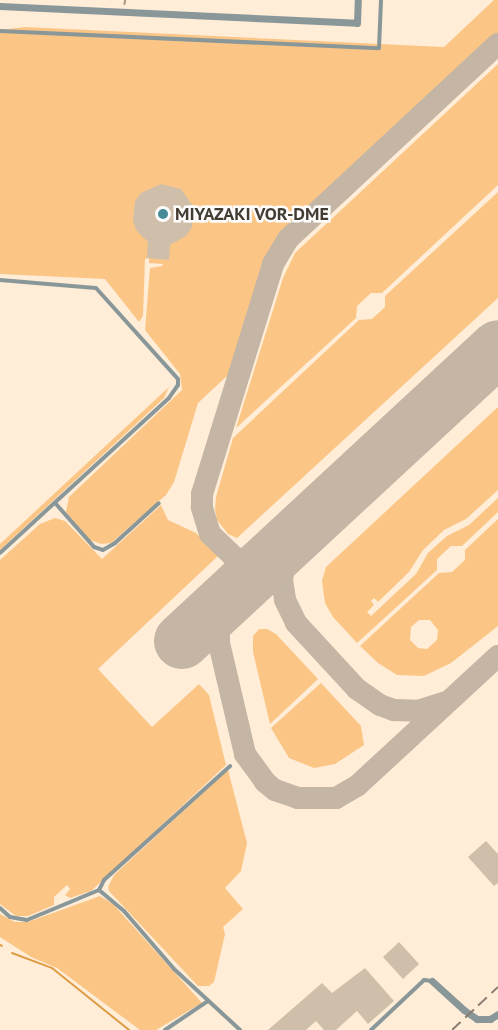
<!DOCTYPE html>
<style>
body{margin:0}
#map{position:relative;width:498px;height:1030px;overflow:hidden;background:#ffedd8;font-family:"PT Sans",sans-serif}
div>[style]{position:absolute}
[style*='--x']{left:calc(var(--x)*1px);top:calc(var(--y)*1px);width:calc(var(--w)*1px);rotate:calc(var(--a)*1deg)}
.green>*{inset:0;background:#fbc685}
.stream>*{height:2px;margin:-1px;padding:0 1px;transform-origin:1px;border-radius:1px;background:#de9c44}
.taxiway>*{height:22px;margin:-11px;padding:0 11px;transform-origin:11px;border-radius:11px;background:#c4b5a4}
.runway>*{height:56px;margin:-28px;padding:0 28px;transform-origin:28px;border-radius:28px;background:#c4b5a4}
.building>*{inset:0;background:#cfbeaa}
.path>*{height:1.5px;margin-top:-0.75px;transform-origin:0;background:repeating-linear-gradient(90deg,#a59889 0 6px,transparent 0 9px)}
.lane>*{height:4px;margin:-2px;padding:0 2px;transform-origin:2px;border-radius:2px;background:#8a9799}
.street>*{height:7px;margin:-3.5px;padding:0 3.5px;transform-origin:3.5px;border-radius:3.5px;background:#8a9799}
.rail>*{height:2px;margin-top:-1px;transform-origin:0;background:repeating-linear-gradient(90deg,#887d70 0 12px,transparent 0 18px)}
.dots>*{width:16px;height:16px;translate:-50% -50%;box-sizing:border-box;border:3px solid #fdfdfd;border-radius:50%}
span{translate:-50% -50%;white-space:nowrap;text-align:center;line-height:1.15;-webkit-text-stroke:5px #fdfdfd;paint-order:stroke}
.poi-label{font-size:18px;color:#433c33;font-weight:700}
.left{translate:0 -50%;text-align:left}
</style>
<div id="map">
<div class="green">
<div style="clip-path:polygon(494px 0,498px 0,498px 35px,289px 227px,274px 245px,265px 264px,232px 367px,227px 376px,198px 403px,174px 482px,166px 495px,111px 543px,101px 544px,90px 540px,66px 512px,69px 497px,182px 390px,180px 374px,145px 330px,150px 268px,162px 266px,163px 264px,149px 263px,149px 258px,145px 259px,143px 316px,139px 322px,105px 279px,0 274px,0 30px,25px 27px,444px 47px)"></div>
<div style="clip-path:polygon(498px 64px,498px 185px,382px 293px,371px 293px,357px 306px,356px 318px,236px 428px,283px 278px,295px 253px)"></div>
<div style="clip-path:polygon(498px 192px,498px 298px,237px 538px,228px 534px,217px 520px,215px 509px,216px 497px,233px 438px,359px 320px,372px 319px,385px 307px,385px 296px)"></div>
<div style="clip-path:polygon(169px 387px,164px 398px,0 550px,0 544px)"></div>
<div style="clip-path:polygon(498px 407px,498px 490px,466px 519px,444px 530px,423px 550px,409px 572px,378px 602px,374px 598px,371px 601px,374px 605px,367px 612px,371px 616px,416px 574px,428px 553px,447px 536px,469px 525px,498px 498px,498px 512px,462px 546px,451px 546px,437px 559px,437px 570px,357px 643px,333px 617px,325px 603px,322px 581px,326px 567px)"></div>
<div style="clip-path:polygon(161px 505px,168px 520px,196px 533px,218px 556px,98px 669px,152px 727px,199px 684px,209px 695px,226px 765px,91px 891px,70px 898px,65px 895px,70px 889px,67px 885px,54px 897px,54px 905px,28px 916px,16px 916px,0 904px,0 560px,40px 524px,55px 518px,65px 521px,102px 559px)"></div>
<div style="clip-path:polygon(evenodd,498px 519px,498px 626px,451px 663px,424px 676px,397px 675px,378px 663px,360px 646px,439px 573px,452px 572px,465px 560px,465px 550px,498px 519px,419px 620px,430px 620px,438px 630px,437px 640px,427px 649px,418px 648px,410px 640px,411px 627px,419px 620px)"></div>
<div style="clip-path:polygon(259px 629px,267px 629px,276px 634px,318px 679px,270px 724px,253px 652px,253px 636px)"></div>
<div style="clip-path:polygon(321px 683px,361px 726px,364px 745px,335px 764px,314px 768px,289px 758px,271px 728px)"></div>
<div style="clip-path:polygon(228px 770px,247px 843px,241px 871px,225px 888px,243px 909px,223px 927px,225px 934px,214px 982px,209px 986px,198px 986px,109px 891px,108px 887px,114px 875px)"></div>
<div style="clip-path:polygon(100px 896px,113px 904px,202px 1003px,156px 1030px,140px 1030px,57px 968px,31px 957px,0 937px,0 914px,15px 922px,28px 922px)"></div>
</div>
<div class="stream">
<div style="--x:0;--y:945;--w:2;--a:27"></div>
<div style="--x:12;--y:953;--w:43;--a:20.6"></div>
<div style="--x:52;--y:968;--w:99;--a:38.8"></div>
</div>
<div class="taxiway">
<div style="--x:302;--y:530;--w:25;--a:124"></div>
<div style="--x:288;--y:551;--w:30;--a:102"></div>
<div style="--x:282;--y:580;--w:20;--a:81"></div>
<div style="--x:285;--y:600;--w:25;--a:64"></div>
<div style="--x:296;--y:623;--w:90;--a:47.3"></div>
<div style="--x:357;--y:689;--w:28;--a:35"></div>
<div style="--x:380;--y:705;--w:15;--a:20"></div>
<div style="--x:394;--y:710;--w:24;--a:2"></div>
<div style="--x:418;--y:711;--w:28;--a:-18"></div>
<div style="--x:277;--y:554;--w:27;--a:163"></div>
<div style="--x:251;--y:562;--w:18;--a:-164"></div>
<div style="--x:234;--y:557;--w:33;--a:-136"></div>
<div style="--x:210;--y:534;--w:28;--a:-107"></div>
<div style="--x:202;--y:507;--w:13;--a:-90"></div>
<div style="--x:202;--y:494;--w:241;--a:-72.8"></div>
<div style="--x:273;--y:264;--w:29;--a:-59"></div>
<div style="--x:288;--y:239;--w:287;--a:-42.9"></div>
<div style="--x:235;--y:592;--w:37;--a:116"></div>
<div style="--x:219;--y:625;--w:18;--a:90"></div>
<div style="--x:219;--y:643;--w:114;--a:76.8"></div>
<div style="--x:245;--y:754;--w:34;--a:54"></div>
<div style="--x:265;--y:782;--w:13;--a:39"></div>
<div style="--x:275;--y:790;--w:24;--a:19"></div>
<div style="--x:298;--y:798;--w:38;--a:0"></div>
<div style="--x:336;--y:798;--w:24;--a:-30"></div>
<div style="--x:357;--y:786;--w:192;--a:-42.7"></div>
</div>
<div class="runway">
<div style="--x:182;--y:641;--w:431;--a:-42.8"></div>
</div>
<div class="building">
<div style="clip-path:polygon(161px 184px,181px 189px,193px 206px,192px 227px,186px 236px,170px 245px,169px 260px,147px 258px,148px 242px,136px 230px,133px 220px,135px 201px,141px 193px)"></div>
<div style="clip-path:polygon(486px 841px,498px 854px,498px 883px,494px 886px,468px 857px)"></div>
<div style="clip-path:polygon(399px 942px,419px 964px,403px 979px,383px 957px)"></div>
<div style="clip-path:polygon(365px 968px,394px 1001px,368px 1024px,357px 1011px,336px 1030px,324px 1030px,316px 1021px,306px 1030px,268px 1030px,322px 983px,332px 993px)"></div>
</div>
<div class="path">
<div style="--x:124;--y:5;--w:5;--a:-79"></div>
</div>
<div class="lane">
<div style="--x:0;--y:31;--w:379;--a:2.6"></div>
<div style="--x:379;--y:48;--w:48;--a:-87.6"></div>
<div style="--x:0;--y:280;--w:96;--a:4.8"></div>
<div style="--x:96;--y:288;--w:122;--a:48"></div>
<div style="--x:178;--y:379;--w:6;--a:90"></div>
<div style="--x:178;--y:385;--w:16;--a:125"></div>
<div style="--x:169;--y:398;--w:229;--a:137.5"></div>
<div style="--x:56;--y:504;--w:57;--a:48.5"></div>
<div style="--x:94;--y:547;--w:9;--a:18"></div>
<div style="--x:103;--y:550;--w:14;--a:-30"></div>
<div style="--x:115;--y:543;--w:59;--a:-42.3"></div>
<div style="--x:99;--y:890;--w:33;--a:40"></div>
<div style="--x:124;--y:911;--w:77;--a:49.2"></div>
<div style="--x:174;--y:969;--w:90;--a:42.7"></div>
<div style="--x:0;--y:908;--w:13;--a:42"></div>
<div style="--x:10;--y:917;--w:17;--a:10"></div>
<div style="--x:27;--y:920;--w:78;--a:-22.6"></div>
<div style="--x:99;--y:890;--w:11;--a:-63"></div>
<div style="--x:104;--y:880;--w:170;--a:-42.1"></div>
<div style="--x:165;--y:1030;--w:52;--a:-34"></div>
<div style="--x:371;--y:1030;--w:73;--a:-43.3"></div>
<div style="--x:424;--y:980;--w:8;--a:7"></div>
</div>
<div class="street">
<div style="--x:0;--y:6;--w:357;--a:2.7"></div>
<div style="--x:357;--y:23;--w:23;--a:-88"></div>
<div style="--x:432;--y:981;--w:43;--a:42.2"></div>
<div style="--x:464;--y:1010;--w:16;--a:35"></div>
<div style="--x:477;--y:1019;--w:13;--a:0"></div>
<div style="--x:490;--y:1019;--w:9;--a:-32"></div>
</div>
<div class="rail">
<div style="--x:452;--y:1030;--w:63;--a:-43.1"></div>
</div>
<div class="dots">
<div style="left:163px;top:214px;background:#468b97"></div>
</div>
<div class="poi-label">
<span class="left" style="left:175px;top:214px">MIYAZAKI VOR-DME</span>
</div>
</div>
